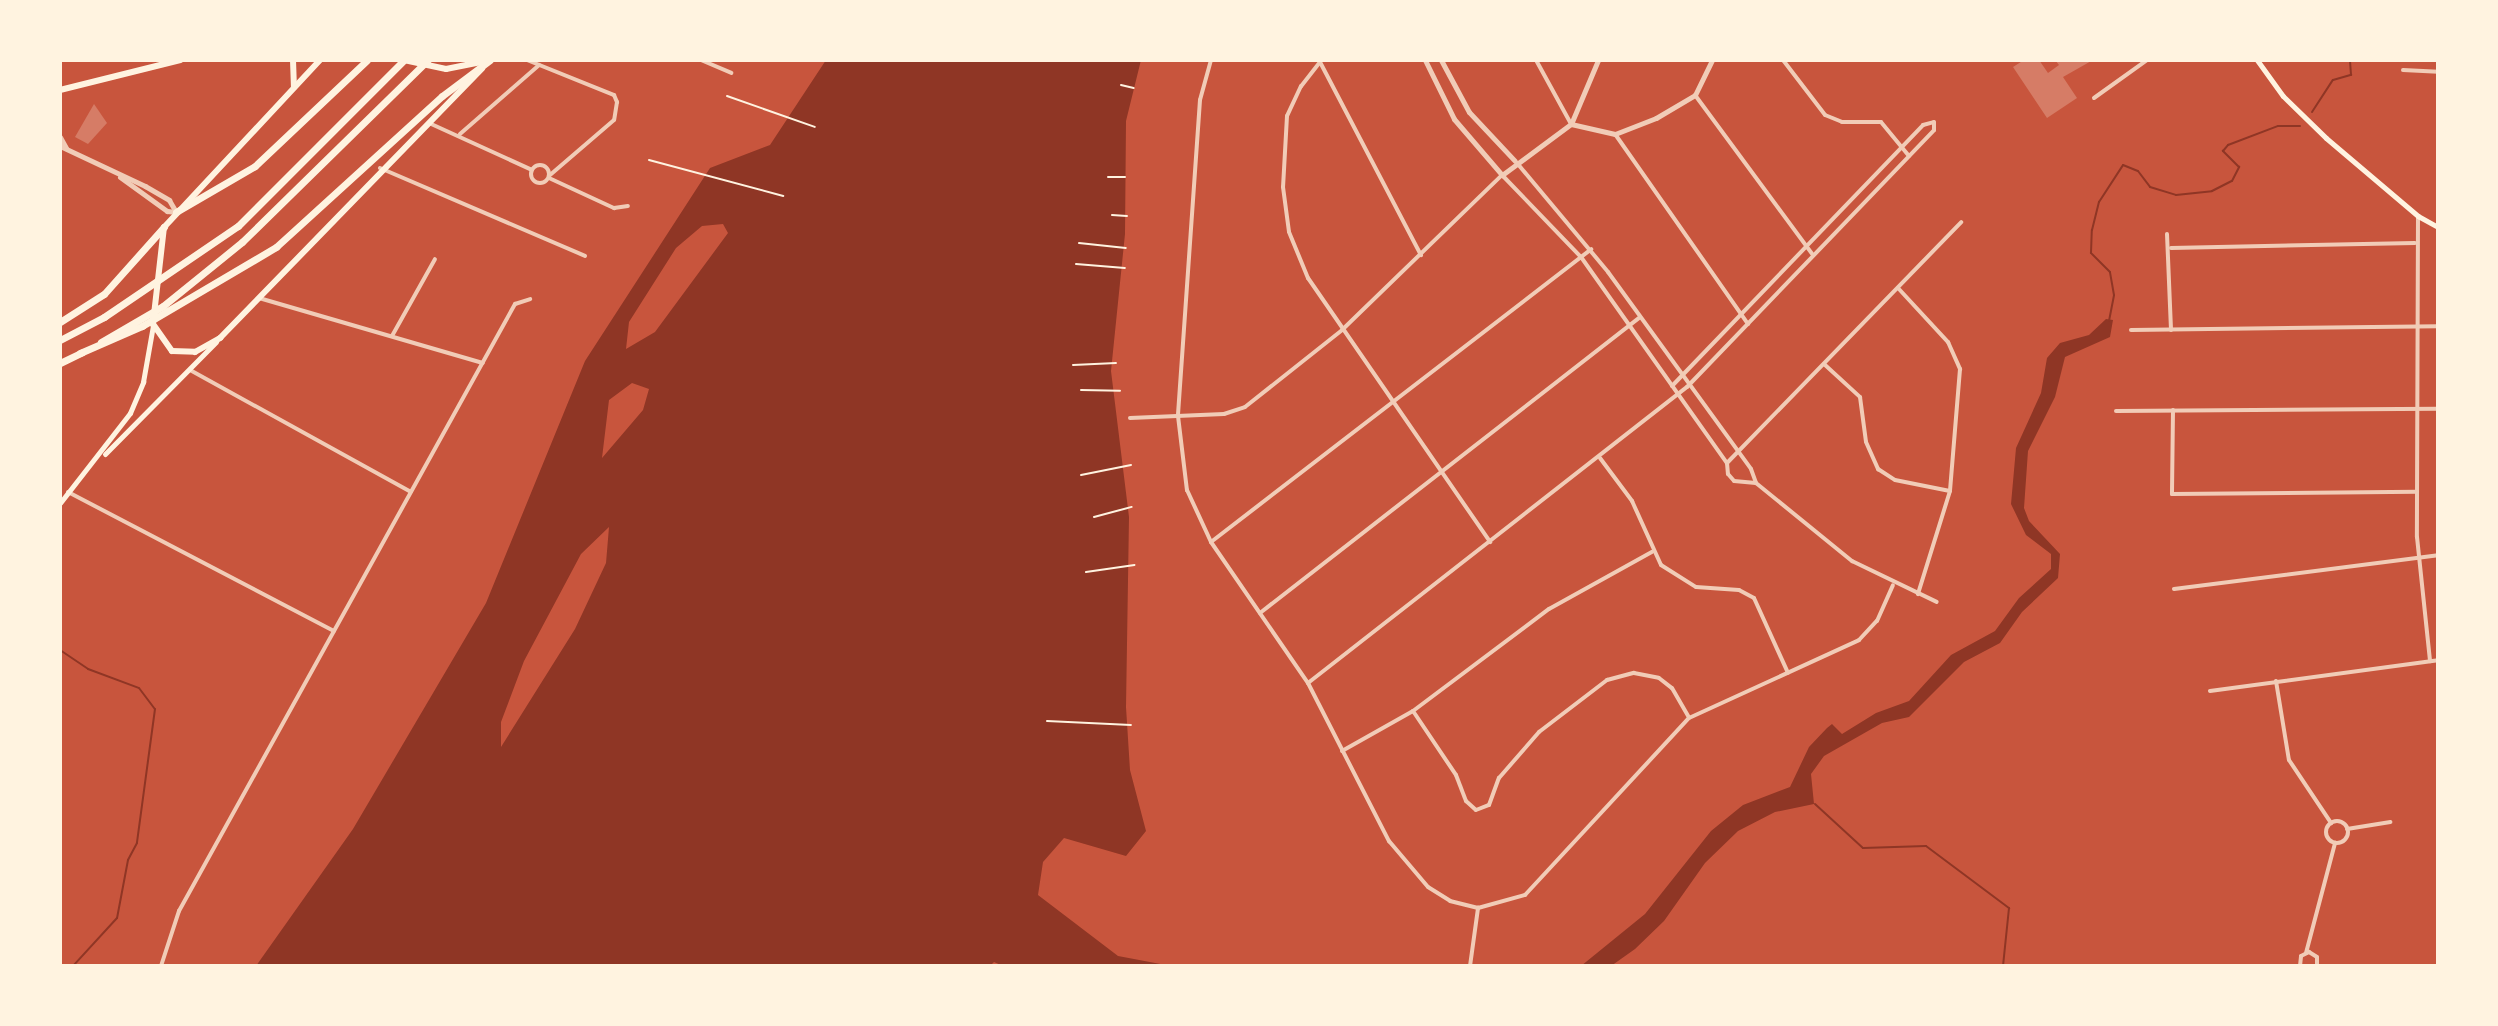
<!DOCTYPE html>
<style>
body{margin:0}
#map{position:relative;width:2498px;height:1026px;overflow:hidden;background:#c8553d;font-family:Jost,sans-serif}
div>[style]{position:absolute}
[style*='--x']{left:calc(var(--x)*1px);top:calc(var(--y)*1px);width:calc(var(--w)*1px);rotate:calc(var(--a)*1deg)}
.water>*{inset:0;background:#8f3625}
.stream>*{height:2px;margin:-1px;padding:0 1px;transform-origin:1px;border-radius:1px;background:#8f3625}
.building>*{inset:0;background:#d67c66}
.path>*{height:2px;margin:-1px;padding:0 1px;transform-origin:1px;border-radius:1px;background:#fff3e0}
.minor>*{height:4px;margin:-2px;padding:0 2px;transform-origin:2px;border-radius:2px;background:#f1ccb7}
.minor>.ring{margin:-2px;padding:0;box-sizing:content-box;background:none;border:4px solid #f1ccb7;border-radius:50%}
.tertiary>*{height:5px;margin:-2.5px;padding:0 2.5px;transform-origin:2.5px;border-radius:2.5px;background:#f1ccb7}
.secondary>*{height:5px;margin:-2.5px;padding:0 2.5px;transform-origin:2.5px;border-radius:2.5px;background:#fff3e0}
.primary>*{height:6px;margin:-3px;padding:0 3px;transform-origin:3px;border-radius:3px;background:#fff3e0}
.motorway>*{height:7px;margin:-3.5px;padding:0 3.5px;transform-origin:3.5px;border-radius:3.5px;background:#fff3e0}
span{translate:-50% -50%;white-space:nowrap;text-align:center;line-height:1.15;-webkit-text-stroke:8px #fff3e0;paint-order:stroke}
.frame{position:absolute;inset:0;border:62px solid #fff3e0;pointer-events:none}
</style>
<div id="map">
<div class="water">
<div style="clip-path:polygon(evenodd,826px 60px,1141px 60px,1126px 121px,1125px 234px,1111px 371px,1129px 517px,1126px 707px,1130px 770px,1146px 831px,1126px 856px,1064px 838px,1043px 862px,1038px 895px,1118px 956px,1171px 966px,1003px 966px,994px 962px,990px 966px,256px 966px,353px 829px,486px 603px,585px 361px,710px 168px,770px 145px,826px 60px,723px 224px,728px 233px,655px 332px,626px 349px,629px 322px,676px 248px,702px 226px,723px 224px,826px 60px,632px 383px,649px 389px,643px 410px,602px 458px,609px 400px,632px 383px,826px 60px,609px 527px,606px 563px,575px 629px,501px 747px,501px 722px,524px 661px,581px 554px,609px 527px)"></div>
<div style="clip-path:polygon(2106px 319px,2113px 320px,2110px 337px,2065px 357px,2055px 397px,2028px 451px,2024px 508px,2029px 521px,2060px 554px,2058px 578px,2022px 612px,2000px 643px,1964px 662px,1909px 717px,1882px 723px,1824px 756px,1811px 774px,1814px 804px,1775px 812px,1738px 831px,1705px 863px,1664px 921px,1635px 949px,1611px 966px,1581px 966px,1645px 914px,1711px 831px,1743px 805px,1790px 787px,1809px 747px,1827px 728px,1832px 724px,1842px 734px,1876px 713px,1909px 701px,1951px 655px,1995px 631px,2019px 598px,2051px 569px,2051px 554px,2026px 535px,2011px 504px,2016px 448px,2041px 393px,2047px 358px,2060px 343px,2089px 335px)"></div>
</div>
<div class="stream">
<div style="--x:2312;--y:112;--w:38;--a:-57"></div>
<div style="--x:2333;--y:80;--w:19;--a:-16"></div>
<div style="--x:2351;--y:75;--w:15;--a:-94"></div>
<div style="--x:2109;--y:321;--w:26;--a:-79"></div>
<div style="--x:2114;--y:295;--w:23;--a:-100"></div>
<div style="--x:2110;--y:272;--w:27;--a:-135"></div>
<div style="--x:2091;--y:253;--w:23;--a:-88"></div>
<div style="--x:2092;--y:230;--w:29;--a:-76"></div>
<div style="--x:2099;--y:202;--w:44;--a:-57"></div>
<div style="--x:2123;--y:165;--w:16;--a:22"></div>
<div style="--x:2138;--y:171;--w:20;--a:53"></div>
<div style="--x:2150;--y:187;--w:27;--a:17"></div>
<div style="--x:2176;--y:195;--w:36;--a:-6"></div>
<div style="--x:2212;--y:191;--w:22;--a:-27"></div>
<div style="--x:2232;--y:181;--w:16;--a:-63"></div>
<div style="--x:2239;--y:167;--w:23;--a:-135"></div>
<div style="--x:2223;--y:151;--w:8;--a:-50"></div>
<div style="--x:2228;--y:145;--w:53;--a:-20.8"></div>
<div style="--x:2278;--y:126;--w:22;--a:0"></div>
<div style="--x:60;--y:650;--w:34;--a:34"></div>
<div style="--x:88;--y:669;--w:54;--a:20.4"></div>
<div style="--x:139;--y:688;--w:26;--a:53"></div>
<div style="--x:155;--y:709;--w:135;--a:97.7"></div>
<div style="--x:137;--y:843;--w:19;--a:118"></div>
<div style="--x:128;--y:860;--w:59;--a:100.7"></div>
<div style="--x:117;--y:918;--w:65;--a:132.5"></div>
<div style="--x:1815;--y:804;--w:65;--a:42.5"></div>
<div style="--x:1863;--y:848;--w:63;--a:-1.8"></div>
<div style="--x:1926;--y:846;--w:104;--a:36.8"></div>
<div style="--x:2009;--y:908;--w:58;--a:95.9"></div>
</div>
<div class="building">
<div style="clip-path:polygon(2024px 60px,2039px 60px,2048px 73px,2059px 65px,2055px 60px,2093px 60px,2063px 77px,2077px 98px,2047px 118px,2013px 67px)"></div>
<div style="clip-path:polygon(94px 104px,107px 123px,88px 144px,75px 137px)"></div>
</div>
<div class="path">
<div style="--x:1121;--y:85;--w:13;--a:13"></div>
<div style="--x:727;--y:96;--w:93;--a:19.4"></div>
<div style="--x:649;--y:160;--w:139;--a:15"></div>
<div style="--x:1108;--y:177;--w:17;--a:0"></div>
<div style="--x:1112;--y:215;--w:15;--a:4"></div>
<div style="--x:1079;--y:243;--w:47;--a:6.1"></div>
<div style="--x:1076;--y:264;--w:49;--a:4.7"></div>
<div style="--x:1073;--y:365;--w:43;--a:-2.7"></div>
<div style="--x:1081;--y:390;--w:39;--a:1"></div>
<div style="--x:1081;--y:475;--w:51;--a:-11.3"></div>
<div style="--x:1094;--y:517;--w:39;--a:-15"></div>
<div style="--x:1086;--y:572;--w:49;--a:-8.3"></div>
<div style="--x:1047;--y:721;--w:84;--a:2.7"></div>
</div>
<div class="minor">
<div style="--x:527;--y:60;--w:94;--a:21.9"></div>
<div style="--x:614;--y:95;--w:8;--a:67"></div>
<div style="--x:617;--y:102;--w:18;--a:99"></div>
<div style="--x:614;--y:120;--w:84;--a:139.3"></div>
<div style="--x:701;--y:60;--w:33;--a:23"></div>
<div style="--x:1211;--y:60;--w:41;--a:105.4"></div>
<div style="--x:1200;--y:100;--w:317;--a:94"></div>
<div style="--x:1178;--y:416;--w:75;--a:83.1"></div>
<div style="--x:1187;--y:490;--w:57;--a:65.2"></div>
<div style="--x:1211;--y:542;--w:171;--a:55.5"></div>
<div style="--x:1308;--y:683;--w:178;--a:62.9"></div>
<div style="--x:1389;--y:841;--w:60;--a:49.7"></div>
<div style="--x:1428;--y:887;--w:26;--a:32"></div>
<div style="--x:1450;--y:901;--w:29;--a:14"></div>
<div style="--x:1478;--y:908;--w:49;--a:-15.5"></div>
<div style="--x:1525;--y:895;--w:241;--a:-47.2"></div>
<div style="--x:1689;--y:718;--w:187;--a:-24.6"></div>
<div style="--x:1859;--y:640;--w:26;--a:-47"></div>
<div style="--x:1877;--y:621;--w:39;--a:-66"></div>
<div style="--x:1536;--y:60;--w:73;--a:61.3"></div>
<div style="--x:1783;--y:60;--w:69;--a:52.6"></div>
<div style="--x:1825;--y:115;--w:18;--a:22"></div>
<div style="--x:1842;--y:122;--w:39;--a:0"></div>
<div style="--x:1881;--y:122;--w:44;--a:50.5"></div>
<div style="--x:1320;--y:62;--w:31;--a:128"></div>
<div style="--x:1301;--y:86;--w:33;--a:115"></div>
<div style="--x:1287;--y:116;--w:71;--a:93.2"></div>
<div style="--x:1283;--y:187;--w:45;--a:82.4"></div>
<div style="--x:1289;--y:232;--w:50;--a:67.6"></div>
<div style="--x:1308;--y:278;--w:321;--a:55.4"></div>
<div style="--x:1320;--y:62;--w:218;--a:62.4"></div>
<div style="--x:2403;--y:70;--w:35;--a:3"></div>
<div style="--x:1695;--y:95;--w:199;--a:53.6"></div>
<div style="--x:2094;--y:98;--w:65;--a:-35.6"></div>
<div style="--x:429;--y:123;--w:113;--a:24.5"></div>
<div style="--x:460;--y:134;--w:105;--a:-41.1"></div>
<div style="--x:1615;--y:134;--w:232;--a:55"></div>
<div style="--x:1517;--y:163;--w:142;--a:50.1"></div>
<div style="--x:1608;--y:272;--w:243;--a:54"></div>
<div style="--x:1751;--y:469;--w:15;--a:70"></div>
<div style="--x:1756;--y:483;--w:124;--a:39.1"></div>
<div style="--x:1852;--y:561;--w:94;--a:25.8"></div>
<div class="ring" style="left:531px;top:165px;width:14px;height:14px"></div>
<div style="--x:380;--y:168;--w:223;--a:23.2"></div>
<div style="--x:549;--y:178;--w:72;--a:24.8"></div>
<div style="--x:614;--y:208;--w:14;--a:-8"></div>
<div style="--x:2418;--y:216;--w:321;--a:90.2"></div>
<div style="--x:2417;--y:537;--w:125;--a:84"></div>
<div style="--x:2167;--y:234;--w:96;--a:87.6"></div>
<div style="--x:2171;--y:248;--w:244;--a:-1.2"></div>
<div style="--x:1898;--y:288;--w:74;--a:47.2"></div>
<div style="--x:1948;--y:342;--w:30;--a:66"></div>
<div style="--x:1960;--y:369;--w:122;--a:94.7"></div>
<div style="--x:1950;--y:491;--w:108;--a:107.3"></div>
<div style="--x:259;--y:298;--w:233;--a:16.2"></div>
<div style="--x:2131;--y:330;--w:307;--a:-0.7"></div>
<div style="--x:392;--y:336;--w:88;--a:-60.8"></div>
<div style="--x:1824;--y:364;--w:49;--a:42.5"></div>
<div style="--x:1860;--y:397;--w:45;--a:82.4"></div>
<div style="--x:1866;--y:442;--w:30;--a:66"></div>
<div style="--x:1878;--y:469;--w:20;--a:33"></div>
<div style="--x:1895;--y:480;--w:56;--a:11.3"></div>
<div style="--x:190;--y:370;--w:252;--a:28.9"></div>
<div style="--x:1672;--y:386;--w:362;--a:-46.1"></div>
<div style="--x:1923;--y:125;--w:11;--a:-15"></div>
<div style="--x:2173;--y:410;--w:84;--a:90.7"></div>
<div style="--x:2172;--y:494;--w:245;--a:-0.5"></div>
<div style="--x:2116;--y:411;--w:322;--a:-0.4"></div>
<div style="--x:1130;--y:418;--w:94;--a:-2.4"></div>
<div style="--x:1224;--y:414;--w:22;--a:-18"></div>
<div style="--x:1245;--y:407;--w:124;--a:-38.4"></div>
<div style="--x:1342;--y:330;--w:223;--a:-44.1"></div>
<div style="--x:1502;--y:175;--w:114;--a:46.1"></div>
<div style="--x:1581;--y:257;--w:252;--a:54.7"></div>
<div style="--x:1727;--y:463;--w:11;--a:85"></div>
<div style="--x:1728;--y:474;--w:9;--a:49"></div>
<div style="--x:1734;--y:481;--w:22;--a:5"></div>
<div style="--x:1600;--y:458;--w:54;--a:53.3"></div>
<div style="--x:1632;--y:501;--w:70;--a:65.6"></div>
<div style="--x:1661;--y:565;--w:41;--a:32.2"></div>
<div style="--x:1696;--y:587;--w:43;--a:4"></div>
<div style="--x:1739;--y:590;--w:17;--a:28"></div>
<div style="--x:1754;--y:598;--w:82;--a:65.6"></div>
<div style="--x:1727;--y:463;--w:336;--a:-45.8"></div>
<div style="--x:68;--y:492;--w:300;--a:27.6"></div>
<div style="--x:1211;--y:542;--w:480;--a:-37.6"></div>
<div style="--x:2174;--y:589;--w:266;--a:-7.3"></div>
<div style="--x:1260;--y:613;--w:480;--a:-37.9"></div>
<div style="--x:2276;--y:681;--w:80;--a:80.7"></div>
<div style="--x:2289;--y:760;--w:76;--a:56.3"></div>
<div style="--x:1308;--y:683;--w:481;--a:-38"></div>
<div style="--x:1687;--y:387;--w:356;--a:-46.1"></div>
<div style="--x:1934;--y:130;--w:8;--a:-90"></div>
<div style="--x:2210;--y:691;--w:230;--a:-7.7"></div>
<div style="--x:1413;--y:711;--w:77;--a:56.1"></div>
<div style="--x:1456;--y:775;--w:28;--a:69"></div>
<div style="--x:1466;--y:801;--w:13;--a:42"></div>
<div style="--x:1476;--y:810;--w:14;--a:-21"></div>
<div style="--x:1489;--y:805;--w:29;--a:-70"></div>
<div style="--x:1499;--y:778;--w:61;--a:-49"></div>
<div style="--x:1539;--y:732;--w:86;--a:-37.4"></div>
<div style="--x:1607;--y:680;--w:28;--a:-15"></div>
<div style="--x:1634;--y:673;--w:25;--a:11"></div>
<div style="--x:1659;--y:678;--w:16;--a:38"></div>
<div style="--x:1672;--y:688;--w:34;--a:60"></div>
<div style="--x:1342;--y:751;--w:81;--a:-29.4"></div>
<div style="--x:1413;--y:711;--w:170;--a:-36.9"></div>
<div style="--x:1549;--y:609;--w:118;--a:-29"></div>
<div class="ring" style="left:2326px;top:821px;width:18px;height:18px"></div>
<div style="--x:2347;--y:829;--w:44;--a:-9.2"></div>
<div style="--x:2306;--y:953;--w:114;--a:-75.2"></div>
<div style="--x:161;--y:966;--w:58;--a:-71.9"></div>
<div style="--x:179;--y:911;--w:694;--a:-61.03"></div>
<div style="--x:515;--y:304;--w:16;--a:-18"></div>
<div style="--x:1470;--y:966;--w:59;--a:-82.1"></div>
<div style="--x:2300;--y:966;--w:10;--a:-84"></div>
<div style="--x:2301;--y:956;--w:9;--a:-27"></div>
<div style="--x:2309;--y:952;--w:9;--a:32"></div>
<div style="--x:2317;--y:957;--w:9;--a:90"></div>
</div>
<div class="tertiary">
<div style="--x:1425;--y:60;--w:66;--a:63.8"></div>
<div style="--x:1454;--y:119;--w:74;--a:49.4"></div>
<div style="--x:1502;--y:175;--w:86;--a:-36.5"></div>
<div style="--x:1571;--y:124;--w:69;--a:-67.1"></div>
<div style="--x:1441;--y:60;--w:59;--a:61.7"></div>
<div style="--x:1469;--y:112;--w:67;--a:46.8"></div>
<div style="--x:1571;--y:124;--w:45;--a:12.8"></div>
<div style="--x:1615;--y:134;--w:44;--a:-21.3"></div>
<div style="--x:1656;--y:118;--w:45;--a:-30.5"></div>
<div style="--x:1695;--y:95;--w:39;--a:-64"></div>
<div style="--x:60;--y:137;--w:13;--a:61"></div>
<div style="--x:60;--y:146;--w:94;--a:25.2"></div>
<div style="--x:145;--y:186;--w:28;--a:30"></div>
<div style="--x:169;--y:200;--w:14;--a:60"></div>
<div style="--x:120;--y:177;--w:58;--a:35.9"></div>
<div style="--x:167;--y:211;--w:9;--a:6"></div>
</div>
<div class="secondary">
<div style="--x:2257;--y:60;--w:44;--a:54.2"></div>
<div style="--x:2283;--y:96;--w:60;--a:44.3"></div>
<div style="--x:2326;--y:138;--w:121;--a:40.3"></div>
<div style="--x:2418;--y:216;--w:23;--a:29"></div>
<div style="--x:105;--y:454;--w:158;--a:-45.3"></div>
<div style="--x:60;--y:503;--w:114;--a:-52.1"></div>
<div style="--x:130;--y:413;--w:34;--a:-67"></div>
<div style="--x:143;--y:382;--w:58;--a:-80"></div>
</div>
<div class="primary">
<div style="--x:293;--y:60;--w:27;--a:88"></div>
<div style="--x:320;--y:60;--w:229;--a:133"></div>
<div style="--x:164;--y:227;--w:98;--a:96.5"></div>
<div style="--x:153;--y:324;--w:33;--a:55"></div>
<div style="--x:172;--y:351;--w:23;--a:2"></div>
<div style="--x:195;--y:352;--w:29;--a:-29"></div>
<div style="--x:220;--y:338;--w:376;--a:-45.8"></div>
<div style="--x:404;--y:60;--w:43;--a:12.1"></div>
<div style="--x:446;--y:69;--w:41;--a:-11.3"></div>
<div style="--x:60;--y:90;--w:124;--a:-14"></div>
</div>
<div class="motorway">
<div style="--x:176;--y:212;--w:91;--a:-30.2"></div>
<div style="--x:255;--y:166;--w:154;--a:-43.4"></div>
<div style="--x:60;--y:322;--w:52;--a:-32.5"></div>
<div style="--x:104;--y:294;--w:90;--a:-48.2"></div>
<div style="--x:60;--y:340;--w:50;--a:-27.6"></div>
<div style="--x:104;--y:317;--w:162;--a:-34.2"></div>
<div style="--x:238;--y:226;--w:235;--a:-45"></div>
<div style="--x:101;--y:342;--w:72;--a:-30.1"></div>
<div style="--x:163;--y:306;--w:102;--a:-39"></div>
<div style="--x:242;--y:242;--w:260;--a:-44.4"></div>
<div style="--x:80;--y:353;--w:68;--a:-23.5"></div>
<div style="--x:142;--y:326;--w:156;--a:-30.5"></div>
<div style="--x:276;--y:247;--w:224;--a:-42.3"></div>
<div style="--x:442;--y:96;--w:60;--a:-36.9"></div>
<div style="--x:60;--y:363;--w:25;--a:-26"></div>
</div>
<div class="frame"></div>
</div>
